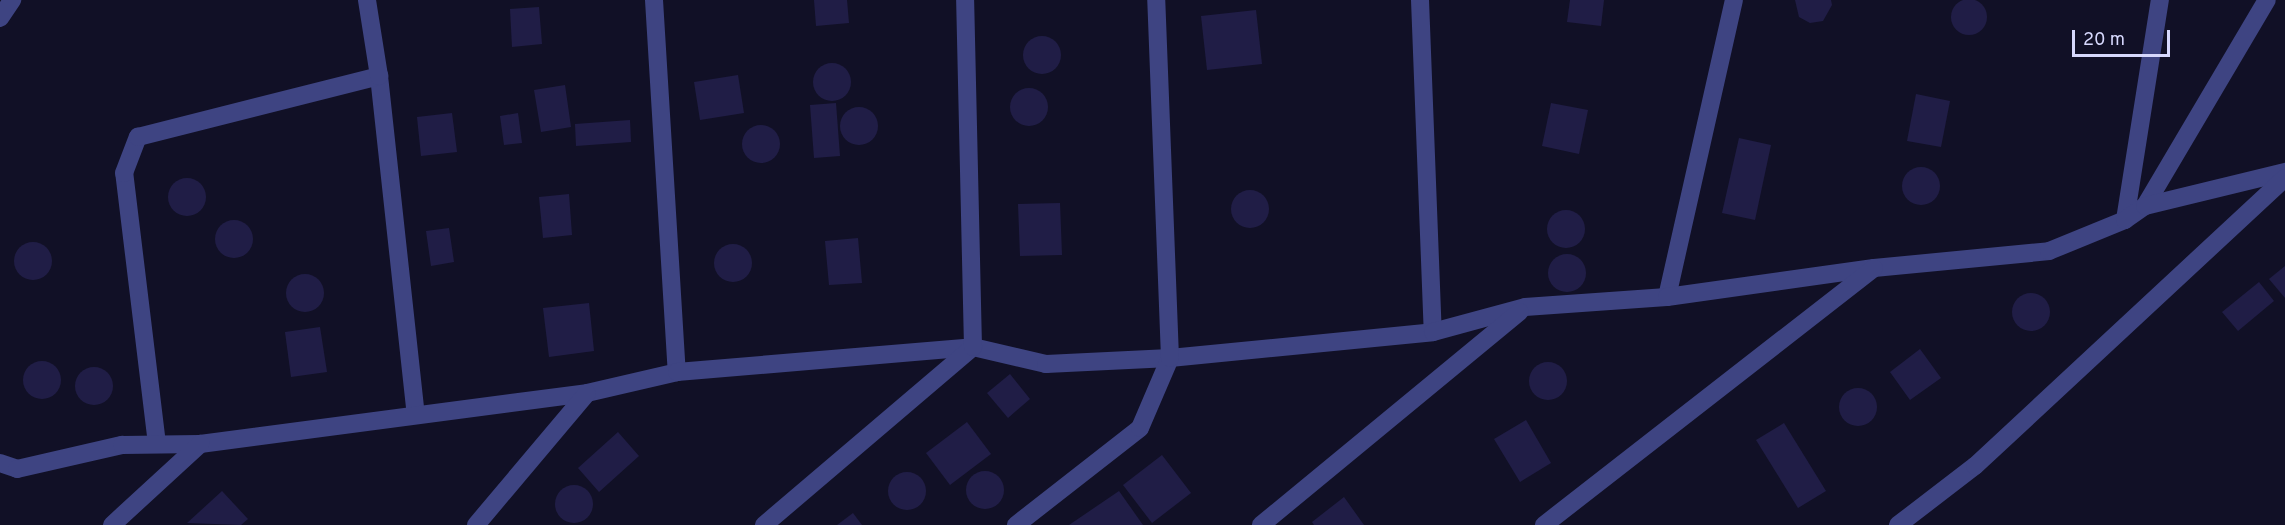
<!DOCTYPE html>
<style>
body{margin:0}
#map{position:relative;width:2285px;height:525px;overflow:hidden;background:#111026;font-family:Overpass,sans-serif}
div>[style]{position:absolute}
[style*='--x']{left:calc(var(--x)*1px);top:calc(var(--y)*1px);width:calc(var(--w)*1px);rotate:calc(var(--a)*1deg)}
.building>*{inset:0;background:#201d46}
.round{border-radius:50%}
.minor>*{height:18px;margin:-9px;padding:0 9px;transform-origin:9px;border-radius:9px;background:#3e4482}
span{translate:-50% -50%;white-space:nowrap;text-align:center;line-height:1.15;-webkit-text-stroke:6px #111026;paint-order:stroke}
.scale{position:absolute;left:2072px;top:30px;width:98px;height:27px;box-sizing:border-box;border:3px solid #d7d8fd;border-top:0;padding-left:8px;font-size:18px;line-height:21px;white-space:nowrap;color:#d7d8fd;-webkit-text-stroke:4px #111026;paint-order:stroke}
</style>
<div id="map">
<div class="building">
<div class="round" style="left:1951px;top:-1px;width:36px;height:36px"></div>
<div style="clip-path:polygon(814px 0,847px 0,849px 23px,816px 26px)"></div>
<div style="clip-path:polygon(1570px 0,1604px 0,1601px 26px,1567px 22px)"></div>
<div style="clip-path:polygon(1795px 0,1831px 0,1832px 5px,1823px 21px,1810px 23px,1799px 17px)"></div>
<div style="clip-path:polygon(539px 7px,542px 44px,512px 47px,510px 9px)"></div>
<div style="clip-path:polygon(1256px 10px,1262px 64px,1207px 70px,1201px 16px)"></div>
<div class="round" style="left:1023px;top:36px;width:38px;height:38px"></div>
<div class="round" style="left:813px;top:63px;width:38px;height:38px"></div>
<div style="clip-path:polygon(738px 75px,744px 113px,700px 120px,694px 82px)"></div>
<div style="clip-path:polygon(565px 85px,571px 127px,541px 132px,534px 90px)"></div>
<div class="round" style="left:1010px;top:88px;width:38px;height:38px"></div>
<div style="clip-path:polygon(1916px 94px,1950px 101px,1941px 147px,1907px 141px)"></div>
<div style="clip-path:polygon(836px 103px,840px 156px,814px 158px,810px 105px)"></div>
<div style="clip-path:polygon(1551px 103px,1588px 110px,1579px 154px,1542px 146px)"></div>
<div class="round" style="left:840px;top:107px;width:38px;height:38px"></div>
<div style="clip-path:polygon(452px 113px,457px 152px,421px 156px,417px 117px)"></div>
<div style="clip-path:polygon(518px 113px,522px 143px,504px 145px,500px 116px)"></div>
<div style="clip-path:polygon(630px 120px,631px 142px,576px 146px,575px 124px)"></div>
<div class="round" style="left:742px;top:125px;width:38px;height:38px"></div>
<div style="clip-path:polygon(1739px 138px,1771px 145px,1755px 220px,1722px 213px)"></div>
<div class="round" style="left:1902px;top:167px;width:38px;height:38px"></div>
<div class="round" style="left:168px;top:178px;width:38px;height:38px"></div>
<div class="round" style="left:1231px;top:190px;width:38px;height:38px"></div>
<div style="clip-path:polygon(569px 194px,572px 235px,543px 238px,539px 197px)"></div>
<div style="clip-path:polygon(1060px 203px,1062px 255px,1020px 256px,1018px 204px)"></div>
<div class="round" style="left:1547px;top:210px;width:38px;height:38px"></div>
<div class="round" style="left:215px;top:220px;width:38px;height:38px"></div>
<div style="clip-path:polygon(449px 228px,454px 262px,431px 266px,426px 231px)"></div>
<div style="clip-path:polygon(858px 238px,862px 283px,829px 285px,825px 241px)"></div>
<div class="round" style="left:14px;top:242px;width:38px;height:38px"></div>
<div class="round" style="left:714px;top:244px;width:38px;height:38px"></div>
<div class="round" style="left:1548px;top:254px;width:38px;height:38px"></div>
<div style="clip-path:polygon(2285px 266px,2285px 298px,2269px 279px)"></div>
<div class="round" style="left:286px;top:274px;width:38px;height:38px"></div>
<div style="clip-path:polygon(2259px 282px,2274px 301px,2238px 331px,2222px 312px)"></div>
<div class="round" style="left:2012px;top:293px;width:38px;height:38px"></div>
<div style="clip-path:polygon(589px 303px,594px 351px,549px 357px,543px 308px)"></div>
<div style="clip-path:polygon(320px 327px,327px 372px,291px 377px,285px 332px)"></div>
<div style="clip-path:polygon(1920px 349px,1941px 378px,1910px 400px,1890px 372px)"></div>
<div class="round" style="left:23px;top:361px;width:38px;height:38px"></div>
<div class="round" style="left:1529px;top:362px;width:38px;height:38px"></div>
<div class="round" style="left:75px;top:367px;width:38px;height:38px"></div>
<div style="clip-path:polygon(1010px 374px,1030px 399px,1008px 418px,987px 393px)"></div>
<div class="round" style="left:1839px;top:388px;width:38px;height:38px"></div>
<div style="clip-path:polygon(1526px 420px,1551px 463px,1520px 482px,1494px 439px)"></div>
<div style="clip-path:polygon(967px 422px,991px 454px,950px 485px,926px 453px)"></div>
<div style="clip-path:polygon(1784px 423px,1826px 491px,1798px 508px,1756px 440px)"></div>
<div style="clip-path:polygon(618px 432px,639px 456px,599px 492px,578px 468px)"></div>
<div style="clip-path:polygon(1162px 455px,1191px 493px,1152px 523px,1123px 485px)"></div>
<div class="round" style="left:966px;top:471px;width:38px;height:38px"></div>
<div class="round" style="left:888px;top:472px;width:38px;height:38px"></div>
<div class="round" style="left:555px;top:485px;width:38px;height:38px"></div>
<div style="clip-path:polygon(222px 491px,248px 519px,241px 525px,187px 523px)"></div>
<div style="clip-path:polygon(1119px 491px,1143px 525px,1069px 525px)"></div>
<div style="clip-path:polygon(1344px 497px,1364px 525px,1314px 525px,1312px 522px)"></div>
<div style="clip-path:polygon(853px 513px,862px 525px,837px 525px)"></div>
</div>
<div class="minor">
<div style="--x:654;--y:0;--w:373;--a:86.5"></div>
<div style="--x:1420;--y:0;--w:332;--a:87.8"></div>
<div style="--x:0;--y:18;--w:22;--a:-56"></div>
<div style="--x:379;--y:76;--w:341;--a:83.8"></div>
<div style="--x:2145;--y:206;--w:239;--a:-59.4"></div>
<div style="--x:2125;--y:220;--w:223;--a:-81"></div>
<div style="--x:1667;--y:297;--w:304;--a:-77.3"></div>
<div style="--x:157;--y:444;--w:273;--a:-96.9"></div>
<div style="--x:124;--y:173;--w:39;--a:-69"></div>
<div style="--x:138;--y:137;--w:249;--a:-14.2"></div>
<div style="--x:379;--y:76;--w:77;--a:-99"></div>
<div style="--x:0;--y:463;--w:18;--a:19"></div>
<div style="--x:17;--y:469;--w:108;--a:-12.9"></div>
<div style="--x:122;--y:445;--w:78;--a:-0.7"></div>
<div style="--x:200;--y:444;--w:390;--a:-7.5"></div>
<div style="--x:587;--y:393;--w:92;--a:-13.1"></div>
<div style="--x:677;--y:372;--w:297;--a:-4.8"></div>
<div style="--x:973;--y:347;--w:75;--a:13.1"></div>
<div style="--x:1046;--y:364;--w:124;--a:-2.8"></div>
<div style="--x:1170;--y:358;--w:264;--a:-5.6"></div>
<div style="--x:1433;--y:332;--w:95;--a:-15.2"></div>
<div style="--x:1525;--y:307;--w:142;--a:-4"></div>
<div style="--x:1667;--y:297;--w:209;--a:-8"></div>
<div style="--x:1874;--y:268;--w:176;--a:-5.5"></div>
<div style="--x:2049;--y:251;--w:82;--a:-22.2"></div>
<div style="--x:2125;--y:220;--w:24;--a:-35"></div>
<div style="--x:2145;--y:206;--w:144;--a:-13.7"></div>
<div style="--x:112;--y:525;--w:120;--a:-42.6"></div>
<div style="--x:476;--y:525;--w:172;--a:-49.9"></div>
<div style="--x:764;--y:525;--w:275;--a:-40.4"></div>
<div style="--x:973;--y:347;--w:347;--a:-91.3"></div>
<div style="--x:1016;--y:525;--w:157;--a:-38"></div>
<div style="--x:1140;--y:428;--w:76;--a:-66.8"></div>
<div style="--x:1170;--y:358;--w:358;--a:-92.2"></div>
<div style="--x:1261;--y:525;--w:335;--a:-39.5"></div>
<div style="--x:1544;--y:525;--w:418;--a:-37.9"></div>
<div style="--x:1898;--y:525;--w:97;--a:-37.5"></div>
<div style="--x:1975;--y:466;--w:423;--a:-42.9"></div>
</div>
<div class="scale">20 m</div>
</div>
